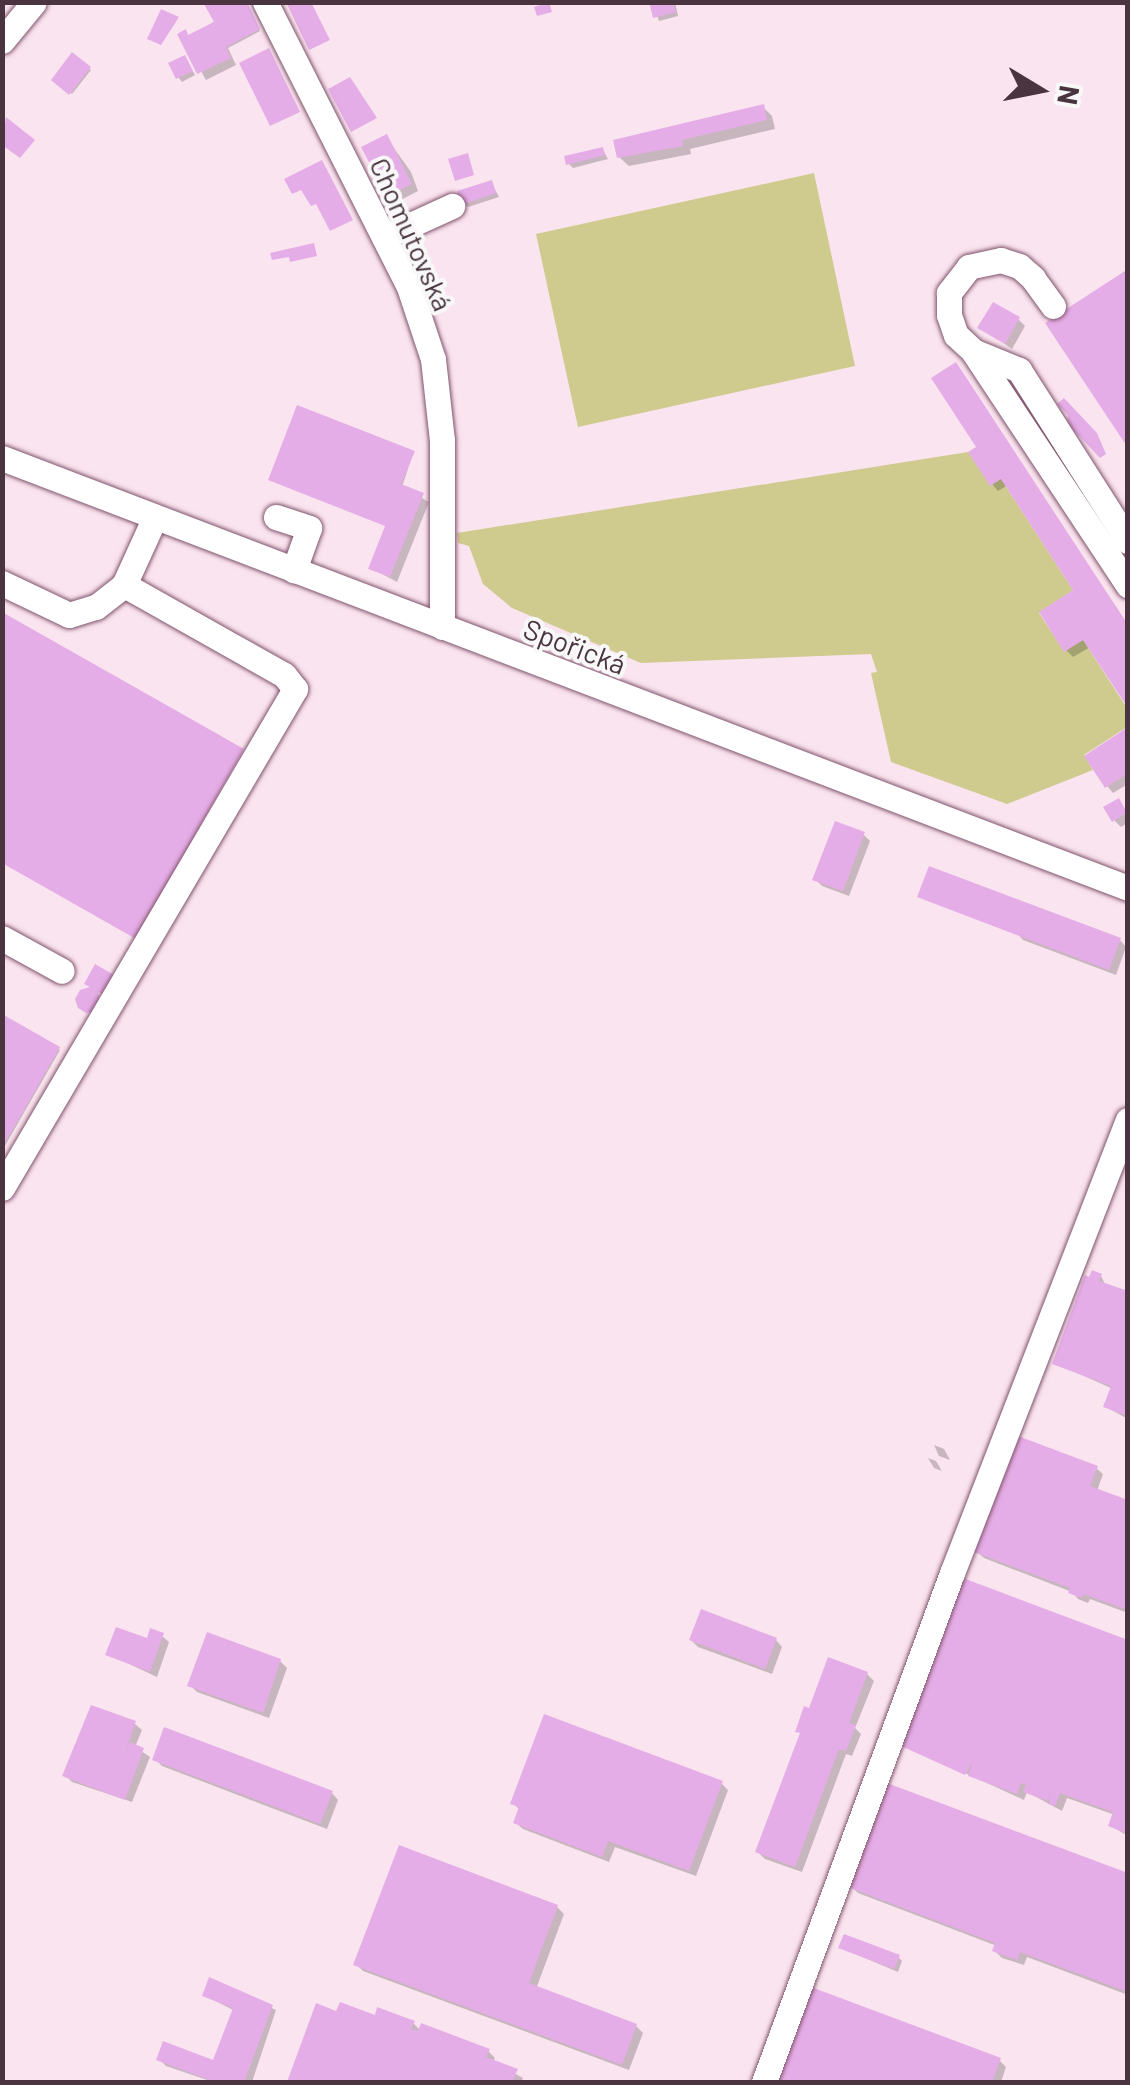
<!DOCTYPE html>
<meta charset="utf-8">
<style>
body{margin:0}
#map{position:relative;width:1130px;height:2085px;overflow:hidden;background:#fae4ef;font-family:Barlow,sans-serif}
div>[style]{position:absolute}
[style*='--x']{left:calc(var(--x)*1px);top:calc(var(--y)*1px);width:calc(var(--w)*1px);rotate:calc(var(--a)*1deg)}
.green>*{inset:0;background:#cfcb8f}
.shadow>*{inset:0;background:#0003}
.building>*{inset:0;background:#e5ade7}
.roads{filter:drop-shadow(0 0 2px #80536c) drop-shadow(0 0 2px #80536c)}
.minor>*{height:25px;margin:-12.5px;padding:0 12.5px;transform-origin:12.5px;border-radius:12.5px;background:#fff}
span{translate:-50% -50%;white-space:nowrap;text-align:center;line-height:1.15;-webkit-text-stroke:8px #f8f8f8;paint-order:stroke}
.street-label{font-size:28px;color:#49343f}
.frame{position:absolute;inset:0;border:5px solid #49343f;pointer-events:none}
.north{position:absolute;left:990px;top:40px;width:100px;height:100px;-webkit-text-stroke:8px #f8f8f8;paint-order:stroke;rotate:100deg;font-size:28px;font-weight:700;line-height:40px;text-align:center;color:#49343f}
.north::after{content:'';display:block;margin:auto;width:35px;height:45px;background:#49343f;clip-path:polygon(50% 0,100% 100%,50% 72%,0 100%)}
</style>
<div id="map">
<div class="green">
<div style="clip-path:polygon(814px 173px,855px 366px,578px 427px,536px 234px)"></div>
<div style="clip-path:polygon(968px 452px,1001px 479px,1073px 590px,1039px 613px,1064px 651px,1083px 640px,1127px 708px,1127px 727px,1084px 755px,1093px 770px,1007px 804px,891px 762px,871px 673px,877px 672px,871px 654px,641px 663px,512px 608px,483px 584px,469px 546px,458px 543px,457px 533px)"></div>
</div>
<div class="shadow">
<div style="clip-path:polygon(245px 2px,260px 31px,228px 48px,236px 65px,206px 80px,180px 35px,190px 37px)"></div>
<div style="clip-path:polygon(652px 2px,675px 2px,678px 16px,659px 21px)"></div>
<div style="clip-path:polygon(73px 56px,91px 70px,72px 94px,54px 80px)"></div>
<div style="clip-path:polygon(185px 58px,195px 75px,182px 82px,178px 77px)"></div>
<div style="clip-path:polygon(763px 107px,772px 116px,775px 129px,690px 149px,691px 154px,629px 166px,619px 157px)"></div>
<div style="clip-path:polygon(386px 137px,411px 172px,418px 191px,395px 203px,389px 196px)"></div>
<div style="clip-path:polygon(603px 150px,608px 159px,573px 168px,569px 164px)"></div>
<div style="clip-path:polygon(491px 182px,499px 197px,468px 207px,464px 203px)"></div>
<div style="clip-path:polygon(1018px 319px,1025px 326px,1012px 349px,981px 327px)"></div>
<div style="clip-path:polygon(956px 365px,1128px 625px,1073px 657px,1066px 650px,1076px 590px,1008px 485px,998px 491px,992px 484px)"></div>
<div style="clip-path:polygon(413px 453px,402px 487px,429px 502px,397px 582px,371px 568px,388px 526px,272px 480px)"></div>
<div style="clip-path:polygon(1128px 730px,1128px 784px,1113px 793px,1107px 786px)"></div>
<div style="clip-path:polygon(1118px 801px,1128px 813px,1128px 823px,1121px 827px,1114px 820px)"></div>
<div style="clip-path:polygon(864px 835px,870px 841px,849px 896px,822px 886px,815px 879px)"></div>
<div style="clip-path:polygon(1015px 931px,1120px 940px,1126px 947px,1116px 975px,1023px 940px)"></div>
<div style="clip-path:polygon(2px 1017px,60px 1050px,2px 1151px)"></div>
<div style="clip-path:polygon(1101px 1276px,1106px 1286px,1128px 1294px,1128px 1419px,1106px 1407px,1113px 1389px,1055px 1363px)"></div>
<div style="clip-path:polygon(934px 1445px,944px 1449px,950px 1460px,939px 1456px)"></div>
<div style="clip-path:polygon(928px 1458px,936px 1461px,942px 1471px,934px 1468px)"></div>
<div style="clip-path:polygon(1096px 1468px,1103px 1474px,1097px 1491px,1128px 1502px,1128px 1613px,1090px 1599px,1088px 1603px,1078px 1599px,1072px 1592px,984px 1558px,977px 1552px)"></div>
<div style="clip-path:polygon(162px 1636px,169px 1642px,157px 1677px,108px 1654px)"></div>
<div style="clip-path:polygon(691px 1640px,776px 1640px,782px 1647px,772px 1674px,698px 1647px)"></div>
<div style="clip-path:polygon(1128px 1643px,1128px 1836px,1111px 1826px,1115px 1815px,1067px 1798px,1062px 1811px,1027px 1792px,1024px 1800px,904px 1745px)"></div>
<div style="clip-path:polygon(280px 1661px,287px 1668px,269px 1718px,197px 1692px,190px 1685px)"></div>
<div style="clip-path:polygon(867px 1674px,874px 1681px,855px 1728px,861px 1734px,852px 1756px,846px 1754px,802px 1872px,765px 1859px,758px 1852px,802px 1735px,798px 1731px,811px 1712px)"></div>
<div style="clip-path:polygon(135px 1724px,142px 1730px,135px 1747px,150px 1757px,132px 1802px,72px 1782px,65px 1775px)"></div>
<div style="clip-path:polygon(155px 1759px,332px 1793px,338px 1800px,327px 1829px,162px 1766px)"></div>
<div style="clip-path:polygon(721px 1783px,728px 1790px,696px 1876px,615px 1847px,609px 1862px,523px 1829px,516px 1823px,520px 1810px,513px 1803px)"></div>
<div style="clip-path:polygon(1128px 1876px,1128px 1995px,1027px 1957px,1024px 1965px,1002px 1958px,995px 1951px,997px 1946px,858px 1893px,851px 1886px)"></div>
<div style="clip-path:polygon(557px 1907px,564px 1914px,536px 1989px,636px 2026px,643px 2033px,629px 2070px,363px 1971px,356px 1964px)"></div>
<div style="clip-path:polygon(841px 1948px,898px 1957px,902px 1961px,898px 1972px)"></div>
<div style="clip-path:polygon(210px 1980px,276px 2010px,252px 2082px,213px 2082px,166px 2066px,159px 2059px,215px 2063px,235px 2011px,204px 1995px)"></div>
<div style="clip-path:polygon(813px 1990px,1000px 2061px,1006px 2067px,1001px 2082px,778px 2082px)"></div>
<div style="clip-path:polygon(317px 2007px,338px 2015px,413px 2023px,421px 2031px,488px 2051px,495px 2058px,493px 2062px,523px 2078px,521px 2082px,288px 2082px)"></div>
</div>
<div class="building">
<div style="clip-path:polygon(203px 2px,247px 2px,260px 29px,226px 47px,231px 58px,197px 74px,177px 34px,186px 29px,188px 35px,214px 22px)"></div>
<div style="clip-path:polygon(286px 2px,311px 2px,330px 40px,309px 50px)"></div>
<div style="clip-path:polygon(549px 2px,552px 12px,537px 16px,534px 7px)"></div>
<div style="clip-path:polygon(649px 2px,673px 2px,676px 12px,653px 18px)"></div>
<div style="clip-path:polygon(161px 9px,179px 17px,161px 45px,147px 39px)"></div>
<div style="clip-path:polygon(269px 48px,300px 112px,270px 126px,239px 63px)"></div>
<div style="clip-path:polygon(72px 52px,91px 67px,69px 95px,51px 80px)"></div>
<div style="clip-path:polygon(185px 55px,193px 71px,176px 79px,168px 63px)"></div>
<div style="clip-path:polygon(350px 77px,377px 118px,351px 132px,328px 89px)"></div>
<div style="clip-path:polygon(764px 104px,767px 120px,682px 140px,683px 146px,617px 158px,613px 140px)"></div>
<div style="clip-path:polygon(6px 117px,35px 140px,20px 158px,2px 145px)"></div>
<div style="clip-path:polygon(387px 134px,412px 184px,387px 197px,361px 147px)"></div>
<div style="clip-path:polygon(603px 147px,605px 155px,566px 165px,564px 156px)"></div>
<div style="clip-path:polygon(468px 153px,474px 175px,455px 181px,448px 159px)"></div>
<div style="clip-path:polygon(322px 160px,353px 220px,330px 231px,316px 204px,311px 206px,301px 190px,292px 194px,284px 179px)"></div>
<div style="clip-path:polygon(492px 180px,496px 193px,461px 205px,457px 191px)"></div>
<div style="clip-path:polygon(314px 243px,317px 256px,290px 262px,289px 257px,272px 260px,270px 253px)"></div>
<div style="clip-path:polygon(1128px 269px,1128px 448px,1045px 323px)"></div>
<div style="clip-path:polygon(993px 302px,1020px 317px,1005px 344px,977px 328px)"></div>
<div style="clip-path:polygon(956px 362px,1128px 625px,1128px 708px,1083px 640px,1064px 652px,1039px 612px,1073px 590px,1001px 479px,990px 486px,968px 452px,976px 447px,931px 378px)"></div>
<div style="clip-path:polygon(1064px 398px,1097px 433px,1106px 454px,1100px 458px,1067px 423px,1068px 415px,1057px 404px)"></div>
<div style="clip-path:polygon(297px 405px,415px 451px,401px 484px,424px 493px,390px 577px,368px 569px,385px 526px,268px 480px)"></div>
<div style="clip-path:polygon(2px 612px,244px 749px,136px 939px,2px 863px)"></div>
<div style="clip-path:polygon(1128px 727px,1128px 773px,1105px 788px,1084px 756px)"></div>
<div style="clip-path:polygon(1119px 798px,1127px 813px,1112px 822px,1103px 807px)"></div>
<div style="clip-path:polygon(835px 821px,865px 832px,843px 891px,812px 880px)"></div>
<div style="clip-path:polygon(929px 866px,1121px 938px,1109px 970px,917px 897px)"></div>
<div style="clip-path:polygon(95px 964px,114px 975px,103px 995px,98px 992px,100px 1002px,96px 1011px,86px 1013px,78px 1008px,75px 999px,80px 990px,90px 987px,84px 984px)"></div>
<div style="clip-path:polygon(2px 1014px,60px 1047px,2px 1148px)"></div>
<div style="clip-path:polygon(1092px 1270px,1102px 1274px,1099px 1281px,1128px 1291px,1128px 1416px,1103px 1407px,1111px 1386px,1052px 1364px,1085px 1275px,1089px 1277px)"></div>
<div style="clip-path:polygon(1018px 1436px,1098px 1466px,1090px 1486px,1128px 1500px,1128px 1610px,1083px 1594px,1082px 1598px,1068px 1593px,1070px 1588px,974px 1552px)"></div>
<div style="clip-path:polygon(963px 1578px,1128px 1640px,1128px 1834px,1108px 1826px,1113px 1812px,1060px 1793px,1055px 1806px,1048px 1804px,1053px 1790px,1048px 1801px,1023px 1792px,1026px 1785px,1021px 1783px,1017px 1794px,968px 1776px,973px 1761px,965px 1775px,901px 1746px)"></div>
<div style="clip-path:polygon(701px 1609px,777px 1638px,765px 1669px,689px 1640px)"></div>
<div style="clip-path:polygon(116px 1627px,147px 1638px,150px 1628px,164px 1633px,150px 1672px,105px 1655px)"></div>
<div style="clip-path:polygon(207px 1632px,281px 1659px,263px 1713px,187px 1686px)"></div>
<div style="clip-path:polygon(828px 1657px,868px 1672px,849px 1723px,856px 1725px,846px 1751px,839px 1749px,795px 1867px,755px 1852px,800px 1733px,795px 1732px,804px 1706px,809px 1708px)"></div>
<div style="clip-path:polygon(91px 1705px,136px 1721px,125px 1752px,130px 1742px,144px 1748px,125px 1800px,62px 1776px)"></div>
<div style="clip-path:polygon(544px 1714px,723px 1781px,689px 1871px,608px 1841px,602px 1857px,513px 1823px,519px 1807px,510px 1804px)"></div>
<div style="clip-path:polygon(164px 1727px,333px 1791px,320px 1824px,152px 1760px)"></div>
<div style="clip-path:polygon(887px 1783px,1128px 1873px,1128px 1992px,1020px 1952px,1017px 1960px,992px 1951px,995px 1943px,848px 1887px)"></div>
<div style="clip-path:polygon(399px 1845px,558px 1905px,529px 1983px,637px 2024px,622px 2065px,353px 1965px)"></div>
<div style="clip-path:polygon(844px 1934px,900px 1955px,894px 1969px,838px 1948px)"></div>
<div style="clip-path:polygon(209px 1977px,273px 2005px,244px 2082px,215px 2082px,156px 2060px,163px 2041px,213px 2060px,233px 2008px,202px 1996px)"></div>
<div style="clip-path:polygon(811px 1987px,1001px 2058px,992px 2082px,775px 2082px)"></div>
<div style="clip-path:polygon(340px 2002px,375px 2015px,377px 2007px,415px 2021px,411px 2029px,418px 2031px,421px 2023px,490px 2049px,486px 2057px,518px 2069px,512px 2082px,287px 2082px,316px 2003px,336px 2011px)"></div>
</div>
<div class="roads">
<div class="minor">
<div style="--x:265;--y:2;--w:319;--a:63.2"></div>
<div style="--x:409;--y:287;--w:76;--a:71.6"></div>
<div style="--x:433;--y:359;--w:81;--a:83.7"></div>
<div style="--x:442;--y:440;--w:187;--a:90"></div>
<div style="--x:2;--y:41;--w:50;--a:-50.6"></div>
<div style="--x:384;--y:237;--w:75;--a:-24.5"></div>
<div style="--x:1053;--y:306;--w:34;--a:-126"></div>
<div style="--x:1033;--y:278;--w:18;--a:-139"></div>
<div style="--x:1019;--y:266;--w:19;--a:-162"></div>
<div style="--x:1001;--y:260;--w:33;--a:168"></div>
<div style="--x:969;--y:267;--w:33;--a:128"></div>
<div style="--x:949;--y:293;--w:22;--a:90"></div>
<div style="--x:949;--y:315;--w:21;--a:71"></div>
<div style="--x:956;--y:335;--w:23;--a:43"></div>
<div style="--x:973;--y:351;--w:281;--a:56.5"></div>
<div style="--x:973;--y:351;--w:50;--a:22.4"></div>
<div style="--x:1019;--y:370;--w:203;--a:57.5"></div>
<div style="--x:2;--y:458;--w:1205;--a:20.9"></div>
<div style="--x:276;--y:517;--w:35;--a:18"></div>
<div style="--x:309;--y:528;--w:45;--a:109.7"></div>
<div style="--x:2;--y:583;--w:74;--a:25.5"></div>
<div style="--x:69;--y:615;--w:28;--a:-17"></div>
<div style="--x:96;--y:607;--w:36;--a:-38"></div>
<div style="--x:124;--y:585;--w:75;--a:-65.5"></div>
<div style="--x:2;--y:938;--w:68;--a:28.8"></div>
<div style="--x:2;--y:1188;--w:579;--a:-59.58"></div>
<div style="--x:295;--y:689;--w:18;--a:-128"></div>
<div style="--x:284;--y:675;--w:184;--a:-150.6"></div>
<div style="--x:764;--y:2082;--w:543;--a:-69.73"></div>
<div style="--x:952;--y:1573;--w:486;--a:-68.8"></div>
</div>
</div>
<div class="street-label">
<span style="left:412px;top:234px;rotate:66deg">Chomutovská</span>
<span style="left:575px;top:646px;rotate:21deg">Spořická</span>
</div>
<div class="frame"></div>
<div class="north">N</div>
</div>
